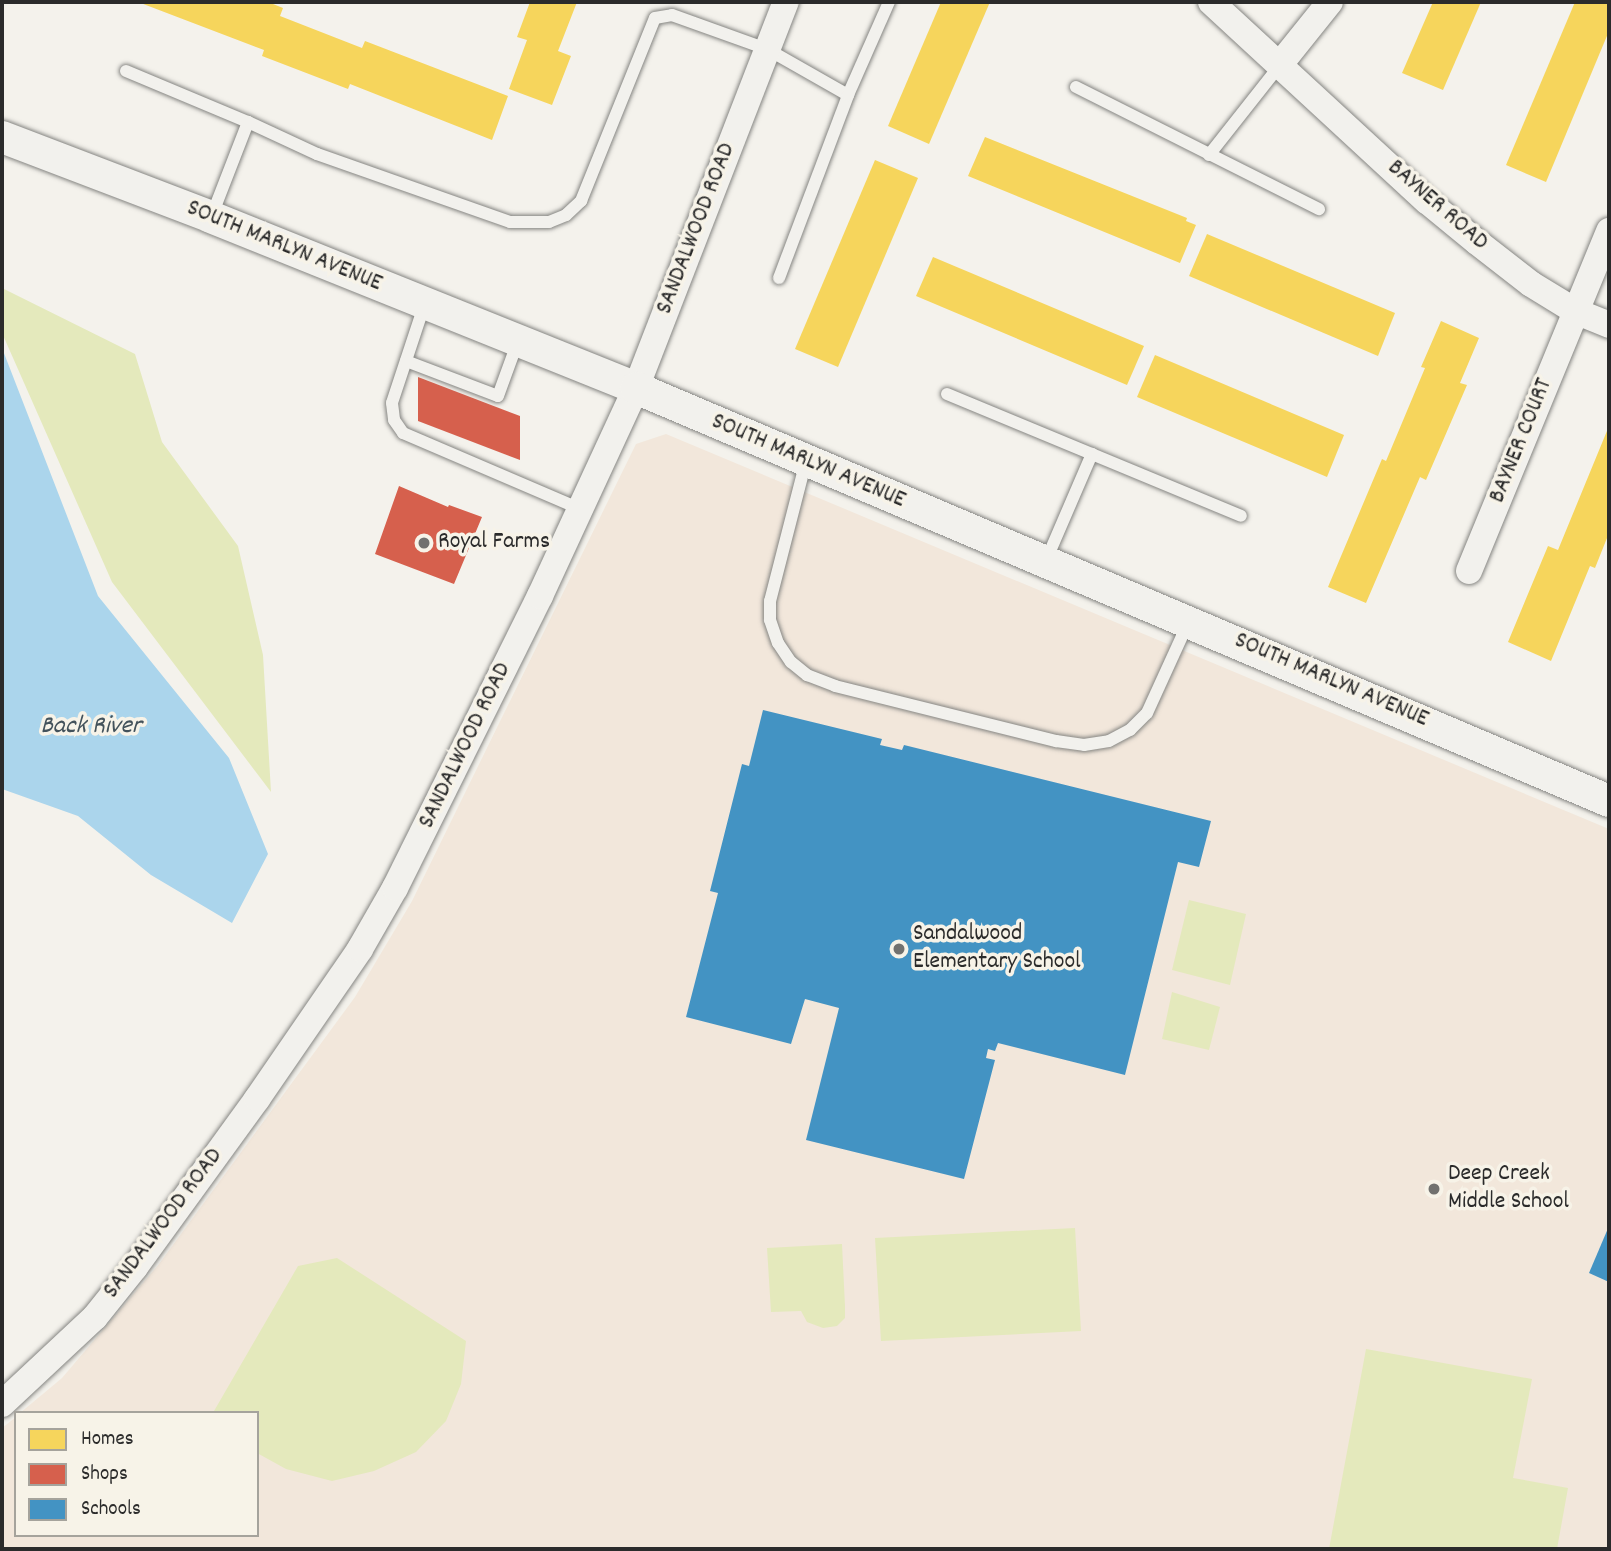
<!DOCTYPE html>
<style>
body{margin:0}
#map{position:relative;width:1611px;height:1551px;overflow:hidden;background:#f4f2ec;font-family:Dekko,sans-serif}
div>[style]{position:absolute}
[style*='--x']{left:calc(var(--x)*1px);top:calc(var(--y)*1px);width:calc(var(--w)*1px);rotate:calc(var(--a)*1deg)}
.built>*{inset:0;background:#f2e7db}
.green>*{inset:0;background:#e4e9bc}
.water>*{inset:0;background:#abd5ec}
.homes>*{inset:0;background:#f6d55c}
.shops>*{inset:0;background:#d6604d}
.schools>*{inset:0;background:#4393c3}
.roads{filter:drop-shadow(0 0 2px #858582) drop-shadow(0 0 2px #858582)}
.service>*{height:12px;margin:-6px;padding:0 6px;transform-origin:6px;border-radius:6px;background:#f2f1ed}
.minor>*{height:26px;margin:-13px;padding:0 13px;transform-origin:13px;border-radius:13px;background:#f2f1ed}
.tertiary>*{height:32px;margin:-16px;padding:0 16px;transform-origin:16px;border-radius:16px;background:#f2f1ed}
.dots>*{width:19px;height:19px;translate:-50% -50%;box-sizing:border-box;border:4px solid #f7f3e8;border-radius:50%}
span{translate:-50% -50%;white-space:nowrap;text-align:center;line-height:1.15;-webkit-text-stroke:7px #f7f3e8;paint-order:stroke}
.street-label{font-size:24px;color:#2b2b2b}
.poi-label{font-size:24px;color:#2b2b2b}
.left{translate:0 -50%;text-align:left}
.water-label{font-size:26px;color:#43525b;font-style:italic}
.frame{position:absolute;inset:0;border:4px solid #2b2b2b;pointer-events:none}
.legend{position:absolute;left:14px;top:1411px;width:245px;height:126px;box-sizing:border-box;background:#f7f3e8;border:2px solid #a5a39c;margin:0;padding:9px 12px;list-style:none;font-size:21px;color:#2b2b2b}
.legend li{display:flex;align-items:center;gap:14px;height:35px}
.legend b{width:35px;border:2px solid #a5a39c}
</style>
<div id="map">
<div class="built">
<div style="clip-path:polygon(666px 434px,1609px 829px,1609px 1549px,2px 1549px,2px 1428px,16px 1417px,16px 1535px,257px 1535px,257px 1413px,20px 1413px,62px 1378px,159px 1264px,355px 997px,412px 901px,636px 444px)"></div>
</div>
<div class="green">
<div style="clip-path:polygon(2px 288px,135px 354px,162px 442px,238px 546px,263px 655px,271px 792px,112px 582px,2px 333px)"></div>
<div style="clip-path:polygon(1189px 900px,1246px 914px,1230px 985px,1172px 970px)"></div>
<div style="clip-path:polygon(1172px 992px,1220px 1007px,1209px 1050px,1162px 1039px)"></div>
<div style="clip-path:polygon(1075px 1228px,1081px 1331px,881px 1341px,875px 1238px)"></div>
<div style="clip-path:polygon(842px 1244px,845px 1306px,845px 1318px,837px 1326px,823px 1328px,807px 1322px,801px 1311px,771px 1312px,767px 1248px)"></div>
<div style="clip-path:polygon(337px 1258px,466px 1341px,461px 1384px,446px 1421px,416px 1452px,374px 1471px,332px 1481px,286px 1469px,257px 1453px,257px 1413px,214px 1411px,298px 1266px)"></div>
<div style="clip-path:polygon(1366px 1349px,1532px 1379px,1513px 1478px,1568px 1488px,1557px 1549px,1329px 1549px)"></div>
</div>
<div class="water">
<div style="clip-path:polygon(2px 348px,98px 596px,229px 758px,268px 854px,232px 923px,151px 875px,78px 816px,2px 789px)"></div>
</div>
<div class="homes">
<div style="clip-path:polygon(138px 2px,268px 2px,283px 8px,280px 16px,362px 48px,365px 41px,508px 96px,492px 140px,350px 84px,348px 89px,262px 56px,264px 50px)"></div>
<div style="clip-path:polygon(530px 2px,577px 2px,558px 51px,571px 56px,552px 105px,509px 89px,527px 40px,517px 37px)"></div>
<div style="clip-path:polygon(941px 2px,990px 2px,929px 144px,888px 126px)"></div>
<div style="clip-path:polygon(1433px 2px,1481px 2px,1443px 90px,1402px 73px)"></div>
<div style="clip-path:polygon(1575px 2px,1609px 2px,1609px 31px,1546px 182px,1506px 165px)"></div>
<div style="clip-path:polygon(985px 137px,1187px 218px,1186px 221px,1196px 225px,1180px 263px,968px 176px)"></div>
<div style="clip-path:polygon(875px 160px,918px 178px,838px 367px,795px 349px)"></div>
<div style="clip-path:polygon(1207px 234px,1395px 313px,1378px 356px,1189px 276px)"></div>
<div style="clip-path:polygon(933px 257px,1144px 346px,1127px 385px,916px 296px)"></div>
<div style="clip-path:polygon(1441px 321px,1479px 338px,1460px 383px,1467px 385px,1426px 480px,1420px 477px,1366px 603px,1328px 587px,1382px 459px,1386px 461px,1425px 368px,1421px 367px)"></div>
<div style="clip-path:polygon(1155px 355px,1344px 435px,1327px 477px,1137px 397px)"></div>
<div style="clip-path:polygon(1609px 426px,1609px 533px,1595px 568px,1590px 566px,1551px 661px,1508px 642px,1548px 546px,1558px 550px)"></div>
</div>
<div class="shops">
<div style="clip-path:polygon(418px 377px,520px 416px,520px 460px,418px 421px)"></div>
<div style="clip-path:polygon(399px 486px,448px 507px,449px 505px,482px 517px,454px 584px,375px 554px)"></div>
</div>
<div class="schools">
<div style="clip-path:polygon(763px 710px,882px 739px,880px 745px,902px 750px,904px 745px,1211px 821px,1199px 867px,1178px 862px,1125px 1075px,998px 1043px,995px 1051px,988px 1049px,986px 1058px,995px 1060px,964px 1179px,806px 1140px,839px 1008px,805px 999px,791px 1044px,686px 1017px,718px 893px,710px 891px,742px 764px,749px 766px)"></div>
<div style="clip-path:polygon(1609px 1226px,1609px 1282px,1589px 1273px)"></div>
</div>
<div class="roads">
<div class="service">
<div style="--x:126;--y:71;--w:132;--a:22.7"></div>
<div style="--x:1076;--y:87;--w:272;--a:26.7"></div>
<div style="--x:1209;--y:155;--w:115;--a:-51.7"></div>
<div style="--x:212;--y:215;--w:100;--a:-68.8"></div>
<div style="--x:248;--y:122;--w:76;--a:24.9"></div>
<div style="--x:317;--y:154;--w:205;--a:19.4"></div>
<div style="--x:510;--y:222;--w:39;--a:0"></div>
<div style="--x:549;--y:222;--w:18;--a:-22"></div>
<div style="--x:566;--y:215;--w:21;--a:-43"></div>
<div style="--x:581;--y:201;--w:197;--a:-68"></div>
<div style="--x:655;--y:18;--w:17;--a:-10"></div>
<div style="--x:672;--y:15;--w:101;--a:19.7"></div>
<div style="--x:767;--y:49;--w:93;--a:29.6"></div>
<div style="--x:779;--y:278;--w:196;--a:-69.3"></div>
<div style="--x:848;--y:95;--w:102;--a:-66.2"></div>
<div style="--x:425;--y:303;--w:105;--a:108.3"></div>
<div style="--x:392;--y:403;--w:17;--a:83"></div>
<div style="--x:394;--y:420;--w:16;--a:55"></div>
<div style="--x:403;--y:433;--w:193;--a:23.2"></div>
<div style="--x:406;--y:361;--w:98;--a:20.8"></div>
<div style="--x:498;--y:396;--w:59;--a:-70"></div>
<div style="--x:947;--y:394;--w:318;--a:22.5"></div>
<div style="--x:806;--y:461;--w:145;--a:104.4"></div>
<div style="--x:770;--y:601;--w:19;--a:90"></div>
<div style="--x:770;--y:620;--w:24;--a:71"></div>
<div style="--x:778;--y:643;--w:23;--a:56"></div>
<div style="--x:791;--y:662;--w:21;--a:39"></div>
<div style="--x:807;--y:675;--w:30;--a:21"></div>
<div style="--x:835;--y:686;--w:228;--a:14"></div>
<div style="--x:1056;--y:741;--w:28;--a:8"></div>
<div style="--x:1084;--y:745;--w:25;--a:-9"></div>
<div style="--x:1109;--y:741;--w:24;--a:-28"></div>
<div style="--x:1130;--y:730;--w:24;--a:-45"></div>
<div style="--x:1147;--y:713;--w:99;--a:-65.5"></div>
<div style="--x:1045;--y:563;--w:119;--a:-66.7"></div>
</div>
<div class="minor">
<div style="--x:1211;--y:2;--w:294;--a:42.7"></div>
<div style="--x:1427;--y:201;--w:65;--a:39.4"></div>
<div style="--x:1477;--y:242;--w:68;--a:37.9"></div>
<div style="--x:1531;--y:284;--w:52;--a:31.5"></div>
<div style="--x:1575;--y:311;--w:37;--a:22"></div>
<div style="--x:1281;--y:63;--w:78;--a:-51.2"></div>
<div style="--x:1469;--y:571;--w:368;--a:-67.6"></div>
<div style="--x:2;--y:1404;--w:127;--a:-43.1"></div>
<div style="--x:95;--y:1317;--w:64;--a:-51.3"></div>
<div style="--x:135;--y:1267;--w:208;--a:-54"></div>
<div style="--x:257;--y:1099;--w:182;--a:-55.5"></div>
<div style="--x:360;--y:949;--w:70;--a:-60.2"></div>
<div style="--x:395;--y:888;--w:326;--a:-63.6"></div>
<div style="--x:540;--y:596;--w:229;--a:-65.2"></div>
<div style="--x:636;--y:388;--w:414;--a:-68.8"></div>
</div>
<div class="tertiary">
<div style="--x:2;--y:137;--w:224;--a:20.9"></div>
<div style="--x:211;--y:217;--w:458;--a:21.9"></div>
<div style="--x:636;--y:388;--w:1057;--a:23"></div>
</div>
</div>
<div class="dots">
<div style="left:424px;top:543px;background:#71716f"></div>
<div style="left:899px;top:949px;background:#71716f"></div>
<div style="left:1434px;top:1189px;background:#71716f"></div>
</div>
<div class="street-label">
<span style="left:1437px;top:206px;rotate:41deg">BAYNER ROAD</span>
<span style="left:697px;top:229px;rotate:-69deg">SANDALWOOD ROAD</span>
<span style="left:284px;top:247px;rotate:22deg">SOUTH MARLYN AVENUE</span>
<span style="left:1522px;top:441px;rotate:-68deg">BAYNER COURT</span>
<span style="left:808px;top:462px;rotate:23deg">SOUTH MARLYN AVENUE</span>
<span style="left:1331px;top:681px;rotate:23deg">SOUTH MARLYN AVENUE</span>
<span style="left:466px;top:746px;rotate:-64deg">SANDALWOOD ROAD</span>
<span style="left:164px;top:1224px;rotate:-53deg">SANDALWOOD ROAD</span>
</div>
<div class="poi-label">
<span class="left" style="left:438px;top:543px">Royal Farms</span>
<span class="left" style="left:913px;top:949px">Sandalwood<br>Elementary School</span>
<span class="left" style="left:1448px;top:1189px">Deep Creek<br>Middle School</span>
</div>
<div class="water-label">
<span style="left:91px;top:727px">Back River</span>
</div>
<div class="frame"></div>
<ul class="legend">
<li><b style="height:19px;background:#f6d55c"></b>Homes</li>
<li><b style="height:19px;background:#d6604d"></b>Shops</li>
<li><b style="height:19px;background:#4393c3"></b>Schools</li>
</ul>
</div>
